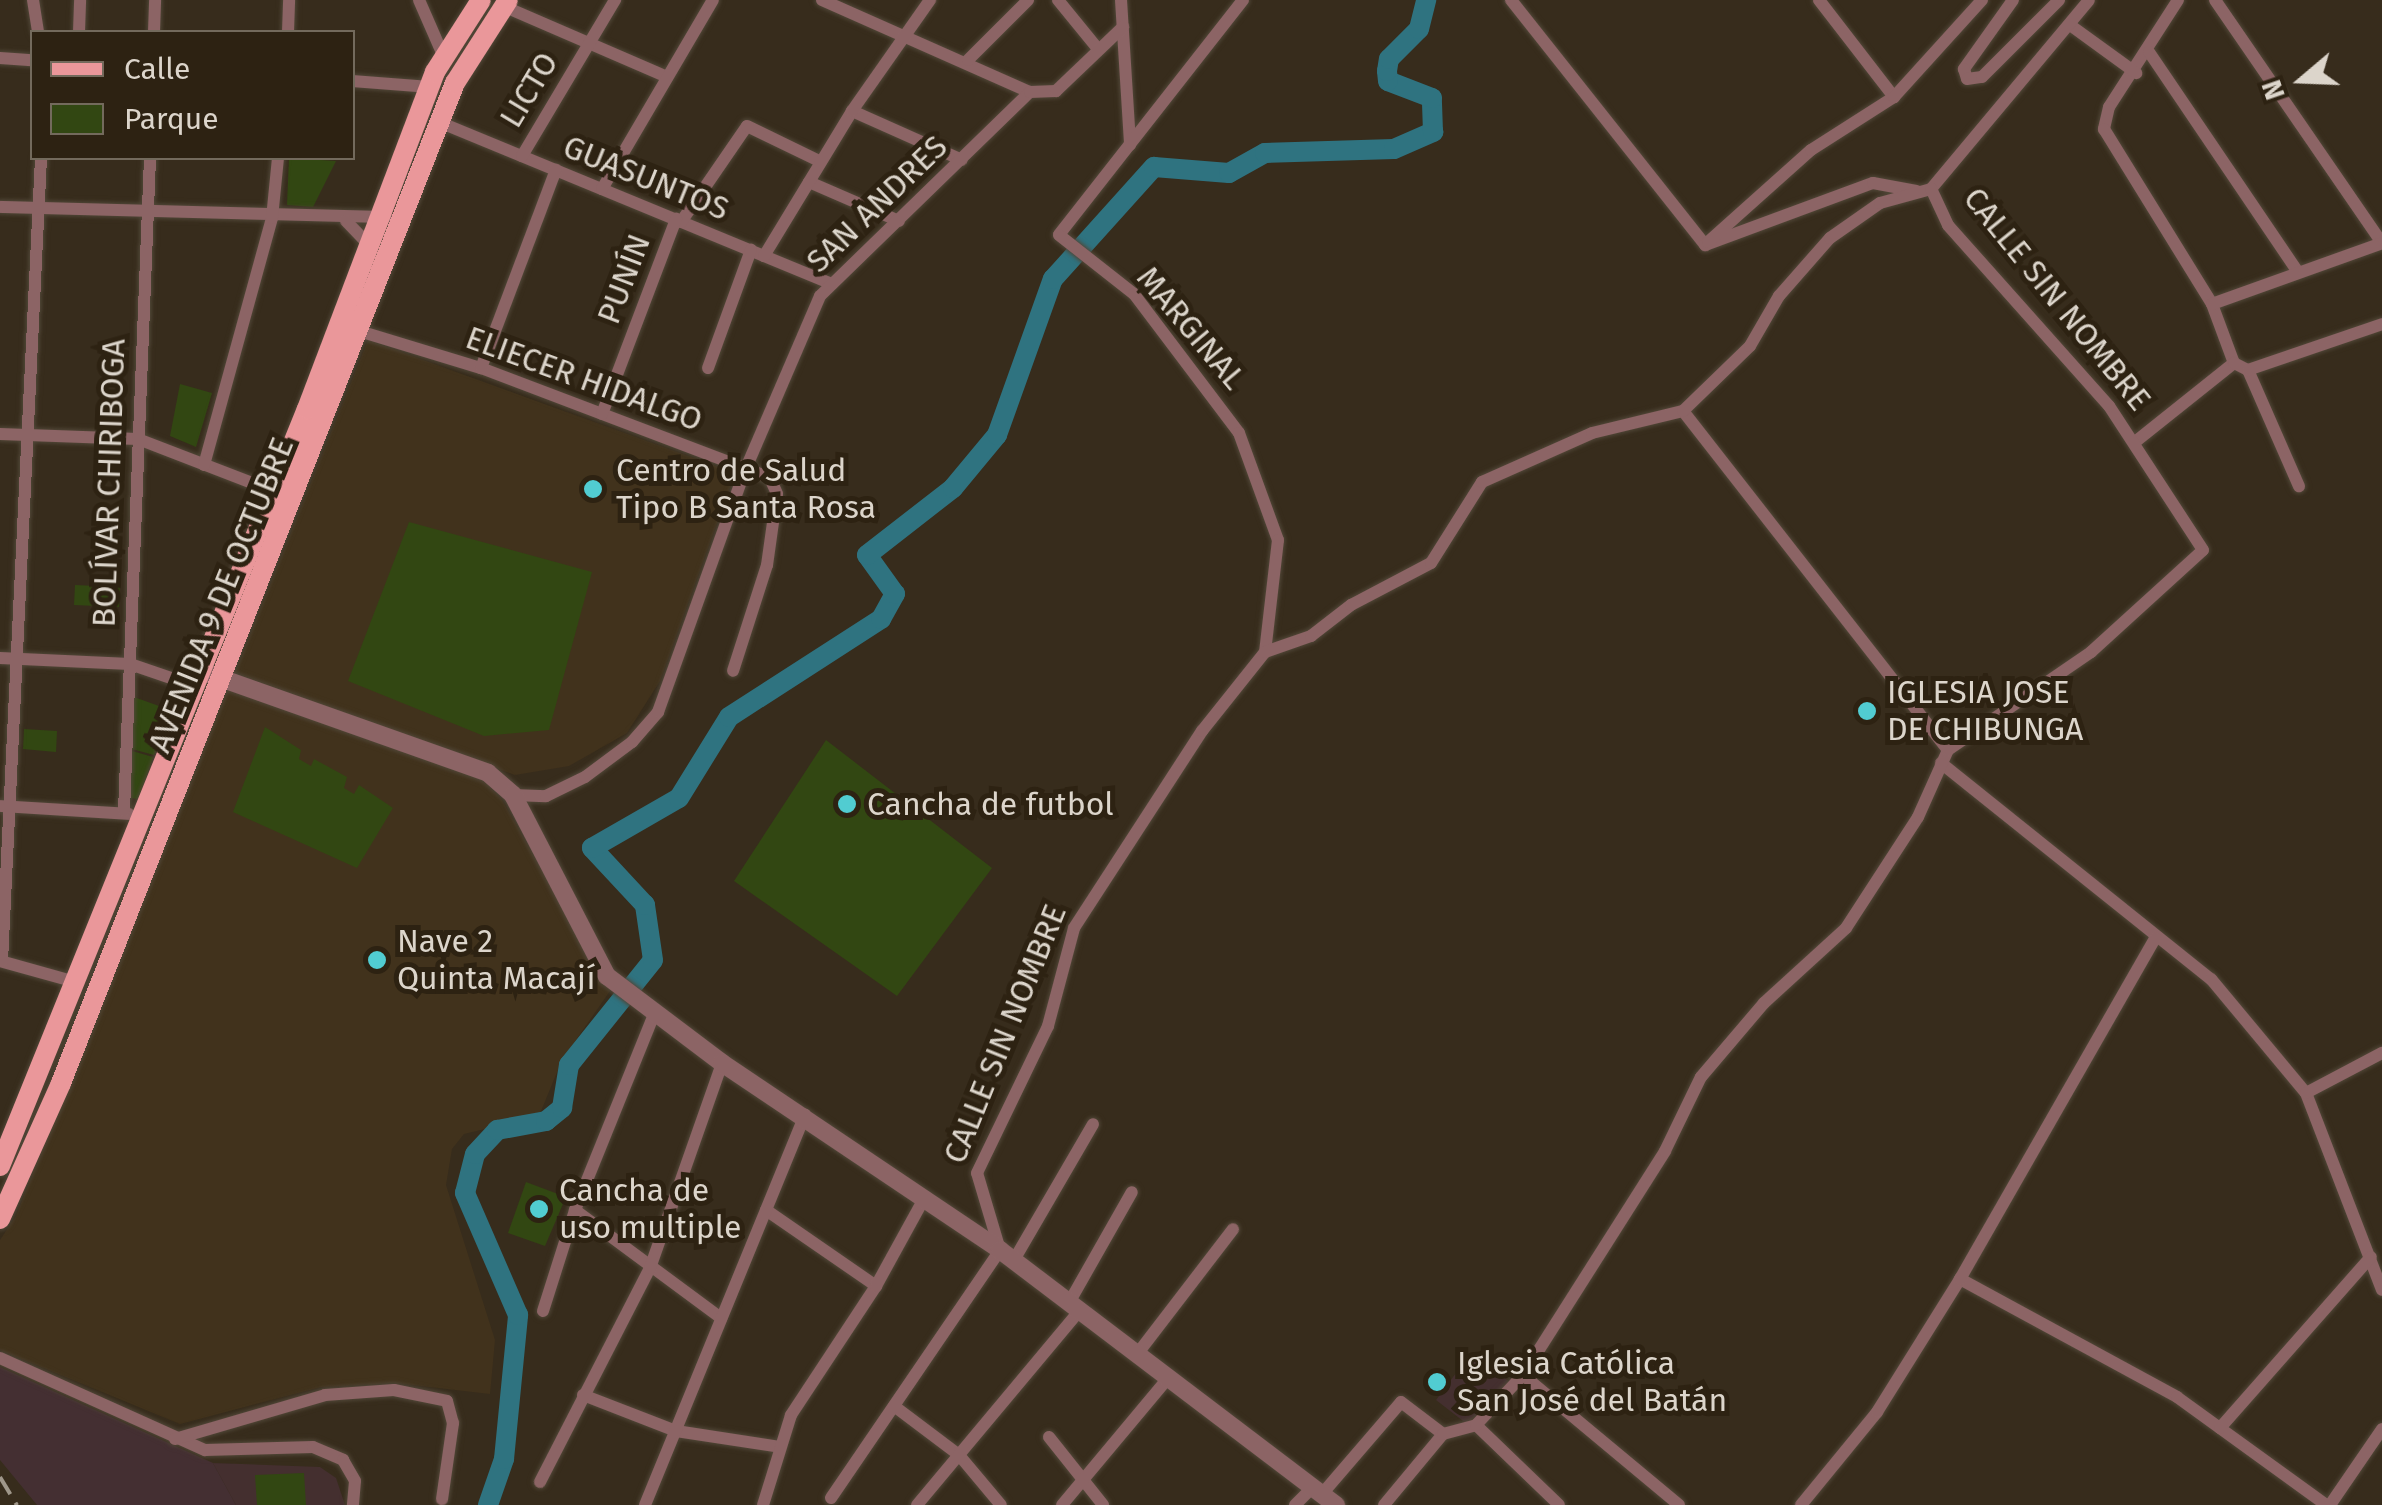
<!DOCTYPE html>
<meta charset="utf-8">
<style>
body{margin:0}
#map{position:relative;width:2382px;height:1505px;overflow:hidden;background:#372c1c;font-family:"Fira Sans",sans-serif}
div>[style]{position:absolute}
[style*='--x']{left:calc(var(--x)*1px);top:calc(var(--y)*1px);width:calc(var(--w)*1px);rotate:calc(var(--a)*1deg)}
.built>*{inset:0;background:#41321c}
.industrial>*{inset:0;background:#442f32}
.education>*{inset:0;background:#442f2f}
.green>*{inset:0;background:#324712}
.river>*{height:20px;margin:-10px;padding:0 10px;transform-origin:10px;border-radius:10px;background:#2f7380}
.roads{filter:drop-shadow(0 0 2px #514738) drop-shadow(0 0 2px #514738)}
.minor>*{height:12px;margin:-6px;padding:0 6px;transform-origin:6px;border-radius:6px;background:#8c6465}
.tertiary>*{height:18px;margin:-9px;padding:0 9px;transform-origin:9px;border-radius:9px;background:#8c6465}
.primary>*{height:20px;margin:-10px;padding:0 10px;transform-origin:10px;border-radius:10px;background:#ea979a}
.rail>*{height:4px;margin-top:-2px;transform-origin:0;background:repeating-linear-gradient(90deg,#9f978a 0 20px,transparent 0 30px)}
.dots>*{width:28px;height:28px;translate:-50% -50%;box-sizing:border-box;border:5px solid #2d2212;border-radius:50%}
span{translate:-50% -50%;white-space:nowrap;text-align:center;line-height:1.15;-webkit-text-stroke:10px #2d2212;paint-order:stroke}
.street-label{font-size:32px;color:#dcd5cb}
.poi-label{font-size:32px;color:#dcd5cb}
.left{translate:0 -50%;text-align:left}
.legend{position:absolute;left:30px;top:30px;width:325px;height:130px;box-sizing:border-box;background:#2d2212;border:2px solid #736a5c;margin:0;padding:12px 18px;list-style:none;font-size:30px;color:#dcd5cb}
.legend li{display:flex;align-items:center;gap:20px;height:50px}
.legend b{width:50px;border:2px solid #736a5c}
.north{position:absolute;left:2252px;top:30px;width:100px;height:100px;-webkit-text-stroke:8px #2d2212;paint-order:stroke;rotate:251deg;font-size:28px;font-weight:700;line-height:40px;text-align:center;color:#dcd5cb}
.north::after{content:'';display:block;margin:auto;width:35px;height:45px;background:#dcd5cb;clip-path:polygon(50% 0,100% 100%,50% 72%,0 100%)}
</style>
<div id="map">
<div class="built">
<div style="clip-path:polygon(368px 340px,735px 473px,660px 681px,627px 733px,569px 766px,515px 775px,235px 673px)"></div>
<div style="clip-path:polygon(227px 686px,481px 778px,502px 800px,610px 991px,562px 1060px,539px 1116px,464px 1134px,452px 1149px,446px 1185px,495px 1340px,490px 1394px,395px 1383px,321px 1387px,180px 1424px,0 1350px,0 1240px,16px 1216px)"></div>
</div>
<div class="industrial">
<div style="clip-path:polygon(0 1367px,213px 1463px,236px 1505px,37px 1505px,0 1460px)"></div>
</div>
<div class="education">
<div style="clip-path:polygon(1471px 1353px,1510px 1382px,1467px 1424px,1436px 1400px)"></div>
<div style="clip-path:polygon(213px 1463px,320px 1467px,336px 1478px,345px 1505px,236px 1505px)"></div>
</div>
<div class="green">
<div style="clip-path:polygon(289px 158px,336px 161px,313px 207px,287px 205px)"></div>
<div style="clip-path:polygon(180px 384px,212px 393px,196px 447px,170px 436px)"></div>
<div style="clip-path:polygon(409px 522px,592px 572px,549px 730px,484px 736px,348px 681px)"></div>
<div style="clip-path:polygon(75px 585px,120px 587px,119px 607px,74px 605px)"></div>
<div style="clip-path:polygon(134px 697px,173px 711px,154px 755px,132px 749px)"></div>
<div style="clip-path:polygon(265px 727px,301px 750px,299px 759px,311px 766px,314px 759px,347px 777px,344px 788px,354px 794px,359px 785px,393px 808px,357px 868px,233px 812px)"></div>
<div style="clip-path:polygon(24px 729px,57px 731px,56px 752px,23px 749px)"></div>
<div style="clip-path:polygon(826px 740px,992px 868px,897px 996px,734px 881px)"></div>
<div style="clip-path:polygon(132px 751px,153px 757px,139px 799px,130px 798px)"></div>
<div style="clip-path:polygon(526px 1182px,566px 1197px,545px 1246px,508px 1233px)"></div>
<div style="clip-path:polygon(304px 1473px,306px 1505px,257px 1505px,255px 1475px)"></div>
</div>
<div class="river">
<div style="--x:488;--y:1505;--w:49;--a:-70.8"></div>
<div style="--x:504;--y:1459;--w:145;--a:-84.4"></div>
<div style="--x:518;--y:1315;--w:133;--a:-113.5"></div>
<div style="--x:465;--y:1193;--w:40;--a:-75.6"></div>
<div style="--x:475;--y:1154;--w:33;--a:-47"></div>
<div style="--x:497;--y:1130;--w:50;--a:-10.4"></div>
<div style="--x:546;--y:1121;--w:21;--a:-39"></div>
<div style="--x:562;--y:1108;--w:44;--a:-80.8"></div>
<div style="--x:569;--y:1065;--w:134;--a:-51.3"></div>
<div style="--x:653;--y:960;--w:56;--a:-98.3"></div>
<div style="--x:645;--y:905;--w:78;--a:-132.9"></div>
<div style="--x:592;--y:848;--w:100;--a:-29.9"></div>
<div style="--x:679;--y:798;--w:95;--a:-58.3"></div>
<div style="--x:729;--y:717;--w:181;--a:-32.8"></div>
<div style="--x:881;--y:619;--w:29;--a:-61"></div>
<div style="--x:895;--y:594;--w:48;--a:-125.7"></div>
<div style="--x:867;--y:555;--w:109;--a:-37.9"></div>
<div style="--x:953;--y:488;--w:69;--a:-50.3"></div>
<div style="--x:997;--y:435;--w:166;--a:-70.3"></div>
<div style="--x:1053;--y:279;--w:151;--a:-48"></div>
<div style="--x:1154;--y:167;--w:75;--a:4.6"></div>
<div style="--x:1229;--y:173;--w:41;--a:-29.1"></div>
<div style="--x:1265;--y:153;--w:129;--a:-1.8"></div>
<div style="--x:1394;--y:149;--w:43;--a:-23.6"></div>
<div style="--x:1433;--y:132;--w:34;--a:-92"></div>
<div style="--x:1432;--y:98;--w:47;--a:-158.9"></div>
<div style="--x:1388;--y:81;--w:10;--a:-96"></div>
<div style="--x:1387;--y:71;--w:12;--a:-81"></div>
<div style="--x:1389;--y:59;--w:42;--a:-45"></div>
<div style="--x:1419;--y:29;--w:30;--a:-76"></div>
</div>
<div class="roads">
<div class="minor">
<div style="--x:33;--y:0;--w:32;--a:81"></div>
<div style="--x:419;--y:0;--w:60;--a:66.4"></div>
<div style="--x:822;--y:0;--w:227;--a:23.9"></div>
<div style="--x:1058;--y:0;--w:63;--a:50.8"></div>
<div style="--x:1121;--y:0;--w:145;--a:86.4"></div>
<div style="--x:1243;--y:0;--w:298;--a:128.1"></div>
<div style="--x:1059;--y:235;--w:95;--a:38.2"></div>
<div style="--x:1134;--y:294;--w:174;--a:52.9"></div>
<div style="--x:1239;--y:433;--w:114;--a:70"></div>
<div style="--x:1278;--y:540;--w:113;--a:96.6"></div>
<div style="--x:1511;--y:0;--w:313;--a:51.6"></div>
<div style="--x:1705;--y:245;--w:179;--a:-20.3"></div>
<div style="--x:1873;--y:183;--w:44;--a:10.5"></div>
<div style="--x:1819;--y:0;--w:123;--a:52.3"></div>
<div style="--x:2013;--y:0;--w:85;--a:125.4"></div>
<div style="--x:1964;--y:69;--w:10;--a:73"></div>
<div style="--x:1967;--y:79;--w:15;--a:-8"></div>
<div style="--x:1982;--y:77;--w:109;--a:-45"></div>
<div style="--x:2178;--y:0;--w:127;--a:122.8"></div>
<div style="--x:2109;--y:107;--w:23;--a:103"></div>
<div style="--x:2104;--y:129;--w:206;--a:58.3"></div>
<div style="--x:2212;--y:304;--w:63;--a:69.6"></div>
<div style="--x:2215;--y:0;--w:295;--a:55.5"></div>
<div style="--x:503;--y:6;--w:179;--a:23.4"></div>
<div style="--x:2070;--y:25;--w:82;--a:36"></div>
<div style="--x:79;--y:32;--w:32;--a:-88"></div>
<div style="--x:154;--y:32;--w:32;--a:-88"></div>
<div style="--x:288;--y:32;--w:32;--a:-88"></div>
<div style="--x:2149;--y:52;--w:266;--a:55.9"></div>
<div style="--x:0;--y:58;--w:32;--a:4"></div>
<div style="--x:968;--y:60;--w:85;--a:-45"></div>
<div style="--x:352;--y:81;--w:78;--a:4.4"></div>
<div style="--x:852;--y:111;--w:120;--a:24"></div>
<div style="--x:439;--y:122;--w:425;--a:22.4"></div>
<div style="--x:522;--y:156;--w:182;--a:-59.2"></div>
<div style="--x:809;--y:182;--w:98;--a:23.4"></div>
<div style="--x:602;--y:189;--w:219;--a:-59.6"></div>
<div style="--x:1931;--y:189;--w:246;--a:-50.1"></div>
<div style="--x:0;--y:207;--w:386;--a:1.5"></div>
<div style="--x:346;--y:221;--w:36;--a:46"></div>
<div style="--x:681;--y:222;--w:116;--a:-55.5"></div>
<div style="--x:747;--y:126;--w:80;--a:25.9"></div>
<div style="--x:1708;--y:242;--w:138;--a:-41.8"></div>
<div style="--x:1811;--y:150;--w:98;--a:-32.6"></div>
<div style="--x:1894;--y:97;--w:131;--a:-47.8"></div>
<div style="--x:764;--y:256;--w:170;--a:-58.7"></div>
<div style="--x:852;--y:111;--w:136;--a:-54.9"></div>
<div style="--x:2212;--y:304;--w:181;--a:-19.7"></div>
<div style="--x:359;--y:331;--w:127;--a:16.9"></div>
<div style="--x:481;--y:368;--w:309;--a:20.8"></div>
<div style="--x:770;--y:478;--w:17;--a:66"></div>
<div style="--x:777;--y:494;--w:72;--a:98"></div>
<div style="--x:767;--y:565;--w:111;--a:107.8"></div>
<div style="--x:481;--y:368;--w:212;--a:-69.3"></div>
<div style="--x:708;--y:368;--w:126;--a:-70"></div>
<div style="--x:2248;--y:370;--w:127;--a:66.3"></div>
<div style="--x:1683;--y:411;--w:430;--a:52"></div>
<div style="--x:602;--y:414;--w:209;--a:-69.2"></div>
<div style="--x:0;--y:434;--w:138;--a:2.1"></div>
<div style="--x:138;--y:439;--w:145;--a:21.1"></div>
<div style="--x:2135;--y:442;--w:127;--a:-38.6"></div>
<div style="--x:2234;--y:363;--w:16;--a:27"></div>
<div style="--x:2248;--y:370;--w:142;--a:-18.9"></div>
<div style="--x:204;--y:465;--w:256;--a:-74.6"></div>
<div style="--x:272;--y:218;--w:60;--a:-84.3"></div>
<div style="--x:0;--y:658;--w:130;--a:2.6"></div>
<div style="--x:130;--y:664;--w:71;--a:18.9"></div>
<div style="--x:1941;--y:763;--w:346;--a:38.7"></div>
<div style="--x:2211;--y:979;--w:148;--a:50.2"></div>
<div style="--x:2306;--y:1093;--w:211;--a:68.9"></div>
<div style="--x:513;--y:795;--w:33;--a:2"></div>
<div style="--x:546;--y:796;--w:43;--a:-26"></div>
<div style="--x:585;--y:777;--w:59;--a:-36.7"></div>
<div style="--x:632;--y:742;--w:40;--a:-49"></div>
<div style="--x:658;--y:712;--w:259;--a:-70.2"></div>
<div style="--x:746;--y:468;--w:187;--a:-66.7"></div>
<div style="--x:820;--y:296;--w:293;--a:-44.2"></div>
<div style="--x:1030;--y:92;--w:26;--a:-2"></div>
<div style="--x:1056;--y:91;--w:93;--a:-43.7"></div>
<div style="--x:0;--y:806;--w:129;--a:3.5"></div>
<div style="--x:124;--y:811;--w:654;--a:-87.72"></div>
<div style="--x:0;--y:961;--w:78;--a:15.6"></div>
<div style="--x:2;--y:961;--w:804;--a:-87.22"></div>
<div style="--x:2306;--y:1093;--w:86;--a:-27.8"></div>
<div style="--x:575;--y:1210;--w:182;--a:36.5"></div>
<div style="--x:766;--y:1210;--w:134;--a:34.6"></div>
<div style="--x:1014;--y:1260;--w:157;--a:-59.8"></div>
<div style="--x:1960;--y:1279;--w:247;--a:28.5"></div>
<div style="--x:2177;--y:1397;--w:184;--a:35.9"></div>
<div style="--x:1070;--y:1301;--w:125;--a:-60.4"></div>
<div style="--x:543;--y:1311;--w:106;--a:-72.4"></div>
<div style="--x:575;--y:1210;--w:214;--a:-68"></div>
<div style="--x:1138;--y:1353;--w:156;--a:-52.5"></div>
<div style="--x:0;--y:1358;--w:225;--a:24.2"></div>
<div style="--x:205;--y:1450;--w:108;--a:-1.6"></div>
<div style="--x:313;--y:1447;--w:33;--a:23"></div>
<div style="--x:343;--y:1460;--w:24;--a:60"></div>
<div style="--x:355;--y:1481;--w:24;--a:95"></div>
<div style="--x:1523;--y:1375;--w:203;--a:39.8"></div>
<div style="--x:583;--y:1395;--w:100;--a:21.2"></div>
<div style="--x:676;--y:1431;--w:105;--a:8.7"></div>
<div style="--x:894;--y:1406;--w:81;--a:37"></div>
<div style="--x:959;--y:1455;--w:65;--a:50"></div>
<div style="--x:1476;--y:1425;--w:115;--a:43.9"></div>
<div style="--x:2220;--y:1428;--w:228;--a:-48.6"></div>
<div style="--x:1049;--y:1437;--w:87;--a:51.5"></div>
<div style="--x:175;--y:1439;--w:156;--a:-16.3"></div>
<div style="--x:325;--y:1395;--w:69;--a:-4.1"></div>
<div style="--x:394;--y:1390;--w:54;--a:11.7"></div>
<div style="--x:447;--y:1401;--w:23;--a:75"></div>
<div style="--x:453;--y:1423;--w:77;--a:98.2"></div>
<div style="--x:540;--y:1482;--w:241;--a:-62.8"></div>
<div style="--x:650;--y:1268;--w:217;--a:-70.6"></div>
<div style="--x:1322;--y:1494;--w:121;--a:-49.3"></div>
<div style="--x:1401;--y:1402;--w:53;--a:37.3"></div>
<div style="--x:831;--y:1498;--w:300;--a:-55.7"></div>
<div style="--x:1000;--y:1250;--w:80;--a:-106.6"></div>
<div style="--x:977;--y:1173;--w:163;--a:-64.2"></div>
<div style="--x:1048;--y:1026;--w:101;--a:-75.1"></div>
<div style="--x:1074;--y:928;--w:235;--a:-57"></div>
<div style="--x:1202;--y:731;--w:101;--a:-51.4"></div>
<div style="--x:1265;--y:652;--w:49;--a:-19.2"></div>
<div style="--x:1311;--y:636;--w:51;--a:-37.8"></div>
<div style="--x:1351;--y:605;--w:90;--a:-27.7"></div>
<div style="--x:1431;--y:563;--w:96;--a:-57.8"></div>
<div style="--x:1482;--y:482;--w:120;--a:-24"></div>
<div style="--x:1592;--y:433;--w:94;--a:-13.6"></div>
<div style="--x:1683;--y:411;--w:93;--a:-44.1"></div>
<div style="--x:1750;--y:346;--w:58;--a:-59.9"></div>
<div style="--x:1779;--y:296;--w:77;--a:-48.7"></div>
<div style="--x:1830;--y:238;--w:61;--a:-35"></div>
<div style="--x:1880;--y:203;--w:53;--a:-15.4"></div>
<div style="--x:645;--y:1505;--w:422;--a:-67.7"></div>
<div style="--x:763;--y:1505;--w:94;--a:-72.7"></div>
<div style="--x:791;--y:1415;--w:154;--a:-56.6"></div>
<div style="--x:876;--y:1286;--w:102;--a:-61.2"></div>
<div style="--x:917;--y:1505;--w:256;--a:-50.1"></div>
<div style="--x:1062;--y:1505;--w:167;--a:-50.1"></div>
<div style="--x:1295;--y:1505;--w:25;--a:-45"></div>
<div style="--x:1384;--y:1505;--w:92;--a:-50.3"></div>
<div style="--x:1443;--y:1434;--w:34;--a:-15"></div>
<div style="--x:1476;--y:1425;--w:69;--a:-46.8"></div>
<div style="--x:1523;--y:1375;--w:265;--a:-57.6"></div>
<div style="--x:1665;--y:1151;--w:82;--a:-64.1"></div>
<div style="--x:1701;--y:1077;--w:97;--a:-49.6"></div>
<div style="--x:1764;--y:1003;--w:111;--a:-42.4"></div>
<div style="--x:1846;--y:928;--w:132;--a:-57"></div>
<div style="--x:1918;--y:817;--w:73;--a:-65.9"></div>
<div style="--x:1948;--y:750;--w:173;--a:-34.4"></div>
<div style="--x:2091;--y:652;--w:151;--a:-42.3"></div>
<div style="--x:2203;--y:550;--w:172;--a:-123.1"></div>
<div style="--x:2109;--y:406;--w:242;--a:-131.7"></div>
<div style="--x:1948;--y:225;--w:40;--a:-115"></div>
<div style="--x:1801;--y:1505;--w:120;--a:-50.7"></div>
<div style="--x:1877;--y:1412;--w:157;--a:-58"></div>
<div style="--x:1960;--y:1279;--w:393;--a:-60.2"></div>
<div style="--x:2330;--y:1505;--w:92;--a:-55.6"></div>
</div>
<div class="tertiary">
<div style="--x:209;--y:674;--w:296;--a:19.5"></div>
<div style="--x:488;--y:773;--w:33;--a:41"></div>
<div style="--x:513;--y:795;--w:204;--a:62.6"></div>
<div style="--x:607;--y:976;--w:144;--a:37.1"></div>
<div style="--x:722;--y:1063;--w:335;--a:33.9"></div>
<div style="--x:1000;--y:1250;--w:422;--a:37.2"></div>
</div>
<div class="primary">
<div style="--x:0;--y:1166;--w:817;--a:-67.93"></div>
<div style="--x:307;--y:409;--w:360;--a:-69.2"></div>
<div style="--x:435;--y:72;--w:85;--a:-57.4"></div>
<div style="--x:0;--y:1219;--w:149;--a:-65.8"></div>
<div style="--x:61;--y:1083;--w:1075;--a:-68.5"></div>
<div style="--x:455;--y:83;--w:98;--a:-57.4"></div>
</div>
</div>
<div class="rail">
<div style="--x:0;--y:1477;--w:33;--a:59"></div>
</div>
<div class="dots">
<div style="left:593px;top:489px;background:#51ccd1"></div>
<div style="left:1867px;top:711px;background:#51ccd1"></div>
<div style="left:847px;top:804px;background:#51ccd1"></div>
<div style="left:377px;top:960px;background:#51ccd1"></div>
<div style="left:539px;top:1209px;background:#51ccd1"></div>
<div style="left:1437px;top:1382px;background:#51ccd1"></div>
</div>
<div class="street-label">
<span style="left:529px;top:90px;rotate:-59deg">LICTO</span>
<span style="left:646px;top:178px;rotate:22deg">GUASUNTOS</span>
<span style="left:877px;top:204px;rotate:-44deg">SAN ANDRES</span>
<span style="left:624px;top:279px;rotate:-69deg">PUNÍN</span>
<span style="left:2057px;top:299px;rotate:51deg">CALLE SIN NOMBRE</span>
<span style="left:1191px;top:328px;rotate:50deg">MARGINAL</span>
<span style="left:584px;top:379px;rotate:20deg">ELIECER HIDALGO</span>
<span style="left:109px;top:483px;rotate:-88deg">BOLÍVAR CHIRIBOGA</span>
<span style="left:221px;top:595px;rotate:-68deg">AVENIDA 9 DE OCTUBRE</span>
<span style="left:1005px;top:1034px;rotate:-68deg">CALLE SIN NOMBRE</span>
</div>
<div class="poi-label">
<span class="left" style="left:616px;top:489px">Centro de Salud<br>Tipo B Santa Rosa</span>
<span class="left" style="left:1887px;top:711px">IGLESIA JOSE<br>DE CHIBUNGA</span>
<span class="left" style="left:867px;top:804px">Cancha de futbol</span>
<span class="left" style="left:397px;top:960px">Nave 2<br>Quinta Macají</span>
<span class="left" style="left:559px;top:1209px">Cancha de<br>uso multiple</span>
<span class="left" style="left:1457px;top:1382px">Iglesia Católica<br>San José del Batán</span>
</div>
<ul class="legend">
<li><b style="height:12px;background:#ea979a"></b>Calle</li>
<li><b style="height:28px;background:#324712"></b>Parque</li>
</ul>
<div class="north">N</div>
</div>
